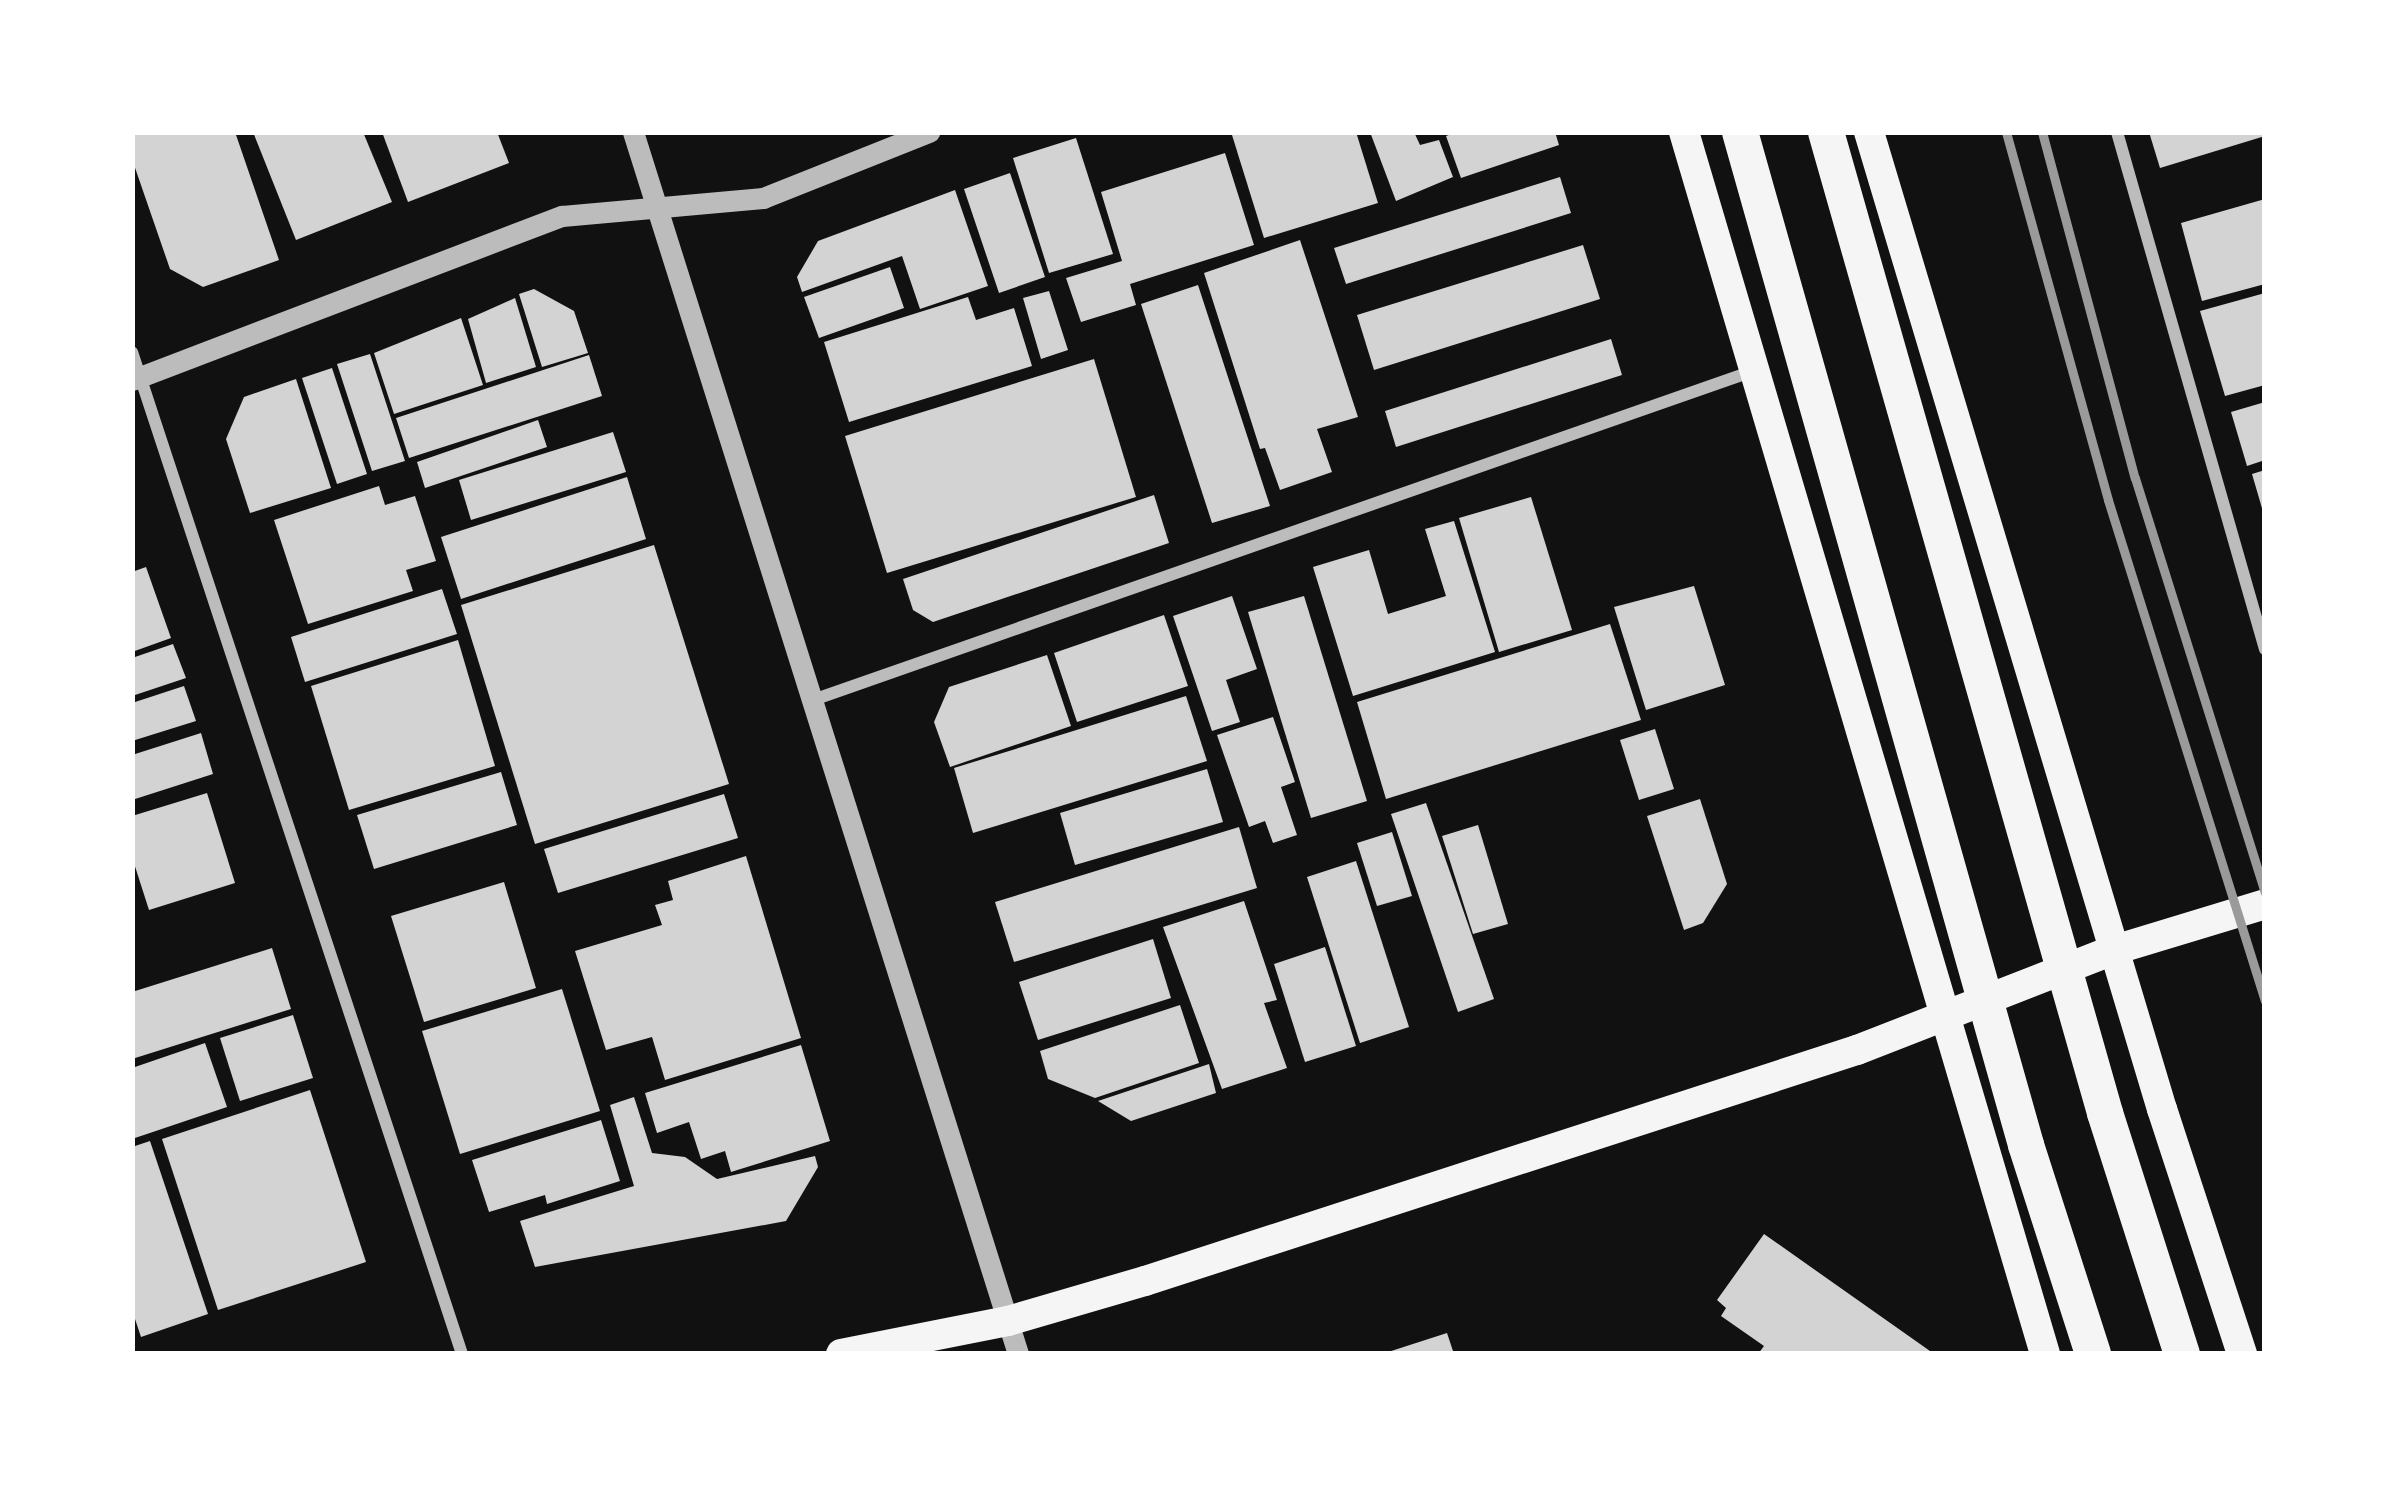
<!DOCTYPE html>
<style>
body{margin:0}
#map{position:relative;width:2397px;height:1486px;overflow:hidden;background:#111;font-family:"Work Sans",sans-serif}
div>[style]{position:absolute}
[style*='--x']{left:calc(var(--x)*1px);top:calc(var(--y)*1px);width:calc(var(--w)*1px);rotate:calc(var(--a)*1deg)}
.building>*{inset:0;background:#d3d3d3}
.minor>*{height:12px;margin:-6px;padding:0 6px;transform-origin:6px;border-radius:6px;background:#bcbcbc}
.tertiary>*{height:21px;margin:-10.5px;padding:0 10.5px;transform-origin:10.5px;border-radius:10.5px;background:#bcbcbc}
.primary>*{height:30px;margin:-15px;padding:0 15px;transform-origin:15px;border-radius:15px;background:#f5f5f5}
.motorway>*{height:36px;margin:-18px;padding:0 18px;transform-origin:18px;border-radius:18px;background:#f5f5f5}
.rail>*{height:9px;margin:-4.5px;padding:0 4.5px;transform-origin:4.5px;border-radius:4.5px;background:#9a9a9a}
span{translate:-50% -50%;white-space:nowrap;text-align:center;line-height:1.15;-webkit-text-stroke:9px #fff;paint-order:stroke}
.frame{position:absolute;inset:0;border:135px solid #fff;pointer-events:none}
</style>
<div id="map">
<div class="building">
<div style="clip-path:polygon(132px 132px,235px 132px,279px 260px,203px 287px,170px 269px,132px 159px)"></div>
<div style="clip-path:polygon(253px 132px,363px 132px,392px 202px,296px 240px)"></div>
<div style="clip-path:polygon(382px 132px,497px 132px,509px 163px,408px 202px)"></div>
<div style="clip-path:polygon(1244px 132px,1356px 132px,1378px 203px,1264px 238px,1232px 135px)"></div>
<div style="clip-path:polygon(1370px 132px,1414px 132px,1420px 145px,1439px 140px,1453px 177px,1396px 201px)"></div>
<div style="clip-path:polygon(1457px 132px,1555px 132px,1559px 145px,1461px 178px,1446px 136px)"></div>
<div style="clip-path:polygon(2149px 132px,2265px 132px,2265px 136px,2160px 168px)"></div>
<div style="clip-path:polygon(1076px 138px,1113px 254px,1049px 273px,1013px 158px)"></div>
<div style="clip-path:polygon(1225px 153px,1254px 245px,1130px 284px,1136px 305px,1081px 322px,1066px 278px,1122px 261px,1101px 192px)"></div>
<div style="clip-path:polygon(1010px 173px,1045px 277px,999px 293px,964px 189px)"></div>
<div style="clip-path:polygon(1560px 177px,1571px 213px,1346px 284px,1334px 248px)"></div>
<div style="clip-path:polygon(955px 190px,988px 286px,920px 309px,902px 256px,802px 292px,797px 277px,818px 241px)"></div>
<div style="clip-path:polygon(2265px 199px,2265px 284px,2202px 301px,2181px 223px)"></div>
<div style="clip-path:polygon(1300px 240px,1358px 417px,1317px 429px,1332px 472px,1280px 490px,1265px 448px,1260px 449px,1204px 273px)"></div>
<div style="clip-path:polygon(1583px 245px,1600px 299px,1374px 370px,1357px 315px)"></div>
<div style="clip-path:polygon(890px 267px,904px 308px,819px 338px,804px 297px)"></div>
<div style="clip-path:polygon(1198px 285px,1270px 506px,1212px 523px,1141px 304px)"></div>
<div style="clip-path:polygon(534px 289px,574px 311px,588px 353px,542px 367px,519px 294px)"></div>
<div style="clip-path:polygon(1049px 291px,1068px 350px,1041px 359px,1023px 298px)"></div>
<div style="clip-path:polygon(2265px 293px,2265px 385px,2225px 396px,2200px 311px)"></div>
<div style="clip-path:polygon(968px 297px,976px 320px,1014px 308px,1032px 366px,849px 422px,824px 342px)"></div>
<div style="clip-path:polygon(515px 298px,536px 367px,486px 383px,468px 319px)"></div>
<div style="clip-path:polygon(461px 318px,483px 385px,394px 414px,374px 353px)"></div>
<div style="clip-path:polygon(1611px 339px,1622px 375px,1396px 447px,1385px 411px)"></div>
<div style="clip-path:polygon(370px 354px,405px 461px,372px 471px,337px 364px)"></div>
<div style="clip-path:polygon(589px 355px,602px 396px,409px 458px,396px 418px)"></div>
<div style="clip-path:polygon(1094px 359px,1136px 497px,887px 573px,845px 436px)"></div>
<div style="clip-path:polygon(332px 368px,367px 474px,337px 484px,302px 378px)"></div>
<div style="clip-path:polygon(296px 379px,331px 488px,250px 513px,226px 439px,244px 397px)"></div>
<div style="clip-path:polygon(2265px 402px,2265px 460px,2247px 466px,2231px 412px)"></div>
<div style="clip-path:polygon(538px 420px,547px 447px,425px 488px,417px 462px)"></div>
<div style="clip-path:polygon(613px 432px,626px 472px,471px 520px,459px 480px)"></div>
<div style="clip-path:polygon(2265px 470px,2265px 515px,2264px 515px,2252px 474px)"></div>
<div style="clip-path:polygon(627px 477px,646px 539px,461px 599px,441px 537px)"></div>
<div style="clip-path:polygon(379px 486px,385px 505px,415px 496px,436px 561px,406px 570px,413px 591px,308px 624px,274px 520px)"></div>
<div style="clip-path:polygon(1154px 495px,1169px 543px,933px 622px,913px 610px,903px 579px)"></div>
<div style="clip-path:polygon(1531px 497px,1572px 630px,1499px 652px,1459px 518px)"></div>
<div style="clip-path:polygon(1454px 521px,1495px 652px,1353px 696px,1313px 567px,1369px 550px,1388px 614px,1446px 596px,1425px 529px)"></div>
<div style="clip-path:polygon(654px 545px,729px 784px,535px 844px,461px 605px)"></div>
<div style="clip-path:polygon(146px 567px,171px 638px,132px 652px,132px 572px)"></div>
<div style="clip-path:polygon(1694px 586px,1725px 685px,1646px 710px,1614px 607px)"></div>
<div style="clip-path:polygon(442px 589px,457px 634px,305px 682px,291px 637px)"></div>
<div style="clip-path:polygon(1232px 596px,1257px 669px,1226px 680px,1240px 722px,1212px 731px,1173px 616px)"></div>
<div style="clip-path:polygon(1304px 596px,1367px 801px,1311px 818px,1248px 612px)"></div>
<div style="clip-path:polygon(1164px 615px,1188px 686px,1077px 722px,1054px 653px)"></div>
<div style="clip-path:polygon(1610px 624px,1641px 720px,1386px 799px,1357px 702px)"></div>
<div style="clip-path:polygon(458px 640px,495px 766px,349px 810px,311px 686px)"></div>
<div style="clip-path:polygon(173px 644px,186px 678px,132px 696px,132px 658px)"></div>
<div style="clip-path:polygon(1047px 655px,1071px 726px,950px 767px,934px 722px,949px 687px)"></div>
<div style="clip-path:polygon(184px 686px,196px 721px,132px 741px,132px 703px)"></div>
<div style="clip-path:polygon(1186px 696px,1207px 761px,973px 833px,954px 768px)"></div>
<div style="clip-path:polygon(1273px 717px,1295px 782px,1281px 787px,1297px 835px,1273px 843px,1265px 821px,1249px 827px,1217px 735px)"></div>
<div style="clip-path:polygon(1655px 729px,1674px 789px,1639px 800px,1620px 740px)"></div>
<div style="clip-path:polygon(201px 733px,213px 774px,132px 800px,132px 755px)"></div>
<div style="clip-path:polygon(1207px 769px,1223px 822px,1075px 865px,1060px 813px)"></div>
<div style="clip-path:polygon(501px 772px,517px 825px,374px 869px,357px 815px)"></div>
<div style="clip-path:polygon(207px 793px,235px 883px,149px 910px,132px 857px,132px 816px)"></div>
<div style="clip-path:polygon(724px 794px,738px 838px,558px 893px,544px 849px)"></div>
<div style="clip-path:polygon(1700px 799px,1727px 884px,1703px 923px,1684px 930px,1647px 816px)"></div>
<div style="clip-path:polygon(1426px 803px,1494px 999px,1458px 1012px,1391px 814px)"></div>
<div style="clip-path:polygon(1478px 825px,1508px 924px,1473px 934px,1442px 836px)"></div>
<div style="clip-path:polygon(1239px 827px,1257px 888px,1014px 962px,995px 902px)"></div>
<div style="clip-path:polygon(1392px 832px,1412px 896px,1377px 906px,1357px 843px)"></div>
<div style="clip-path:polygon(746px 856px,801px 1038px,665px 1080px,652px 1037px,606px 1050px,575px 951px,662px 925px,655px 905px,673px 900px,668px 881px)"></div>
<div style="clip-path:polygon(1356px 861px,1409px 1027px,1360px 1043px,1307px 877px)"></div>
<div style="clip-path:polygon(504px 882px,536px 988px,424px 1022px,391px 916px)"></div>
<div style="clip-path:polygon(1244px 901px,1277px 1000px,1264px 1003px,1287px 1068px,1222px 1089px,1163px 927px)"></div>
<div style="clip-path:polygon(1153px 939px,1171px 998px,1038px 1040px,1019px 982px)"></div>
<div style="clip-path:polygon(1325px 947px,1356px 1046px,1305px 1062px,1274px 964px)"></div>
<div style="clip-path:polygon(272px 948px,291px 1009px,132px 1059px,132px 992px)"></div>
<div style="clip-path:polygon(562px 989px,600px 1111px,460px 1154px,422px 1031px)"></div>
<div style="clip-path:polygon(1180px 1005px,1199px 1063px,1095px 1098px,1048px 1079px,1040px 1051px)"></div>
<div style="clip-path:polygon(293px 1015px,313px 1078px,240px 1101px,220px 1038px)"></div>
<div style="clip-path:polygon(205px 1043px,227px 1107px,132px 1139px,132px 1068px)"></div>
<div style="clip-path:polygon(801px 1045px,830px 1141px,731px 1172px,725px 1151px,701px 1159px,689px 1122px,657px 1133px,645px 1093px)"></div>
<div style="clip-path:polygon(1209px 1064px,1216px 1093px,1131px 1121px,1098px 1101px)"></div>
<div style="clip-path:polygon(310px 1090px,366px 1262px,218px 1310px,162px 1139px)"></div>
<div style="clip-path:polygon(634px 1097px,652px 1153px,685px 1157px,717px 1179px,815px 1156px,818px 1167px,786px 1221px,535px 1267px,520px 1221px,634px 1186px,610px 1105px)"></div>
<div style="clip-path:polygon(601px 1120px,620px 1181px,547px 1204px,545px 1195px,489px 1212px,472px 1160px)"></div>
<div style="clip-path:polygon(150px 1141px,208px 1314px,141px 1337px,132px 1310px,132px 1147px)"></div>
<div style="clip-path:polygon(1764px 1234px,1930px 1351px,1928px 1354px,1758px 1354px,1764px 1346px,1721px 1316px,1726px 1308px,1717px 1300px)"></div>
<div style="clip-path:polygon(1447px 1333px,1454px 1354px,1385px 1354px,1385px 1353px)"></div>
</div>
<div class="minor">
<div style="--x:2117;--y:132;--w:538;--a:74.03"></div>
<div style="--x:132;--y:352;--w:1055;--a:71.77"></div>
<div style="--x:813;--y:700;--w:999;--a:-19.29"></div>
</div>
<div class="tertiary">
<div style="--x:633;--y:132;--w:1281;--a:72.51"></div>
<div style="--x:132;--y:380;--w:460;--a:-20.9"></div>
<div style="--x:562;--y:216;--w:202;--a:-5.1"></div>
<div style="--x:763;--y:198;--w:179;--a:-21.7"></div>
</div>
<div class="primary">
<div style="--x:1684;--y:132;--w:1274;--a:73.54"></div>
<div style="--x:1869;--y:132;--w:1020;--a:73.31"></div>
<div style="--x:2162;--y:1109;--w:258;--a:71.9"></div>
<div style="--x:841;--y:1354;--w:170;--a:-11.2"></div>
<div style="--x:1008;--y:1321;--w:143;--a:-16.3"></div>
<div style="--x:1145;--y:1281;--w:749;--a:-17.98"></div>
<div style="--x:1857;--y:1050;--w:276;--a:-21.3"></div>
<div style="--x:2114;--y:950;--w:158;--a:-16.9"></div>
</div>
<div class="motorway">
<div style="--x:1740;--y:132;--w:1053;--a:74.23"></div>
<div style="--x:2026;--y:1145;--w:219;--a:72.2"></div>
<div style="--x:1826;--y:132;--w:1020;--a:74.12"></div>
<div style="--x:2105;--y:1113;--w:253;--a:72.3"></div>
</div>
<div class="rail">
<div style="--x:2006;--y:132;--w:382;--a:74.5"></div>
<div style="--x:2108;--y:500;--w:525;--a:72.6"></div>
<div style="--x:2042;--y:132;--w:358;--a:75"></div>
<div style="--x:2135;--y:478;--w:434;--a:72.6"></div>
</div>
<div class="frame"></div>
</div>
